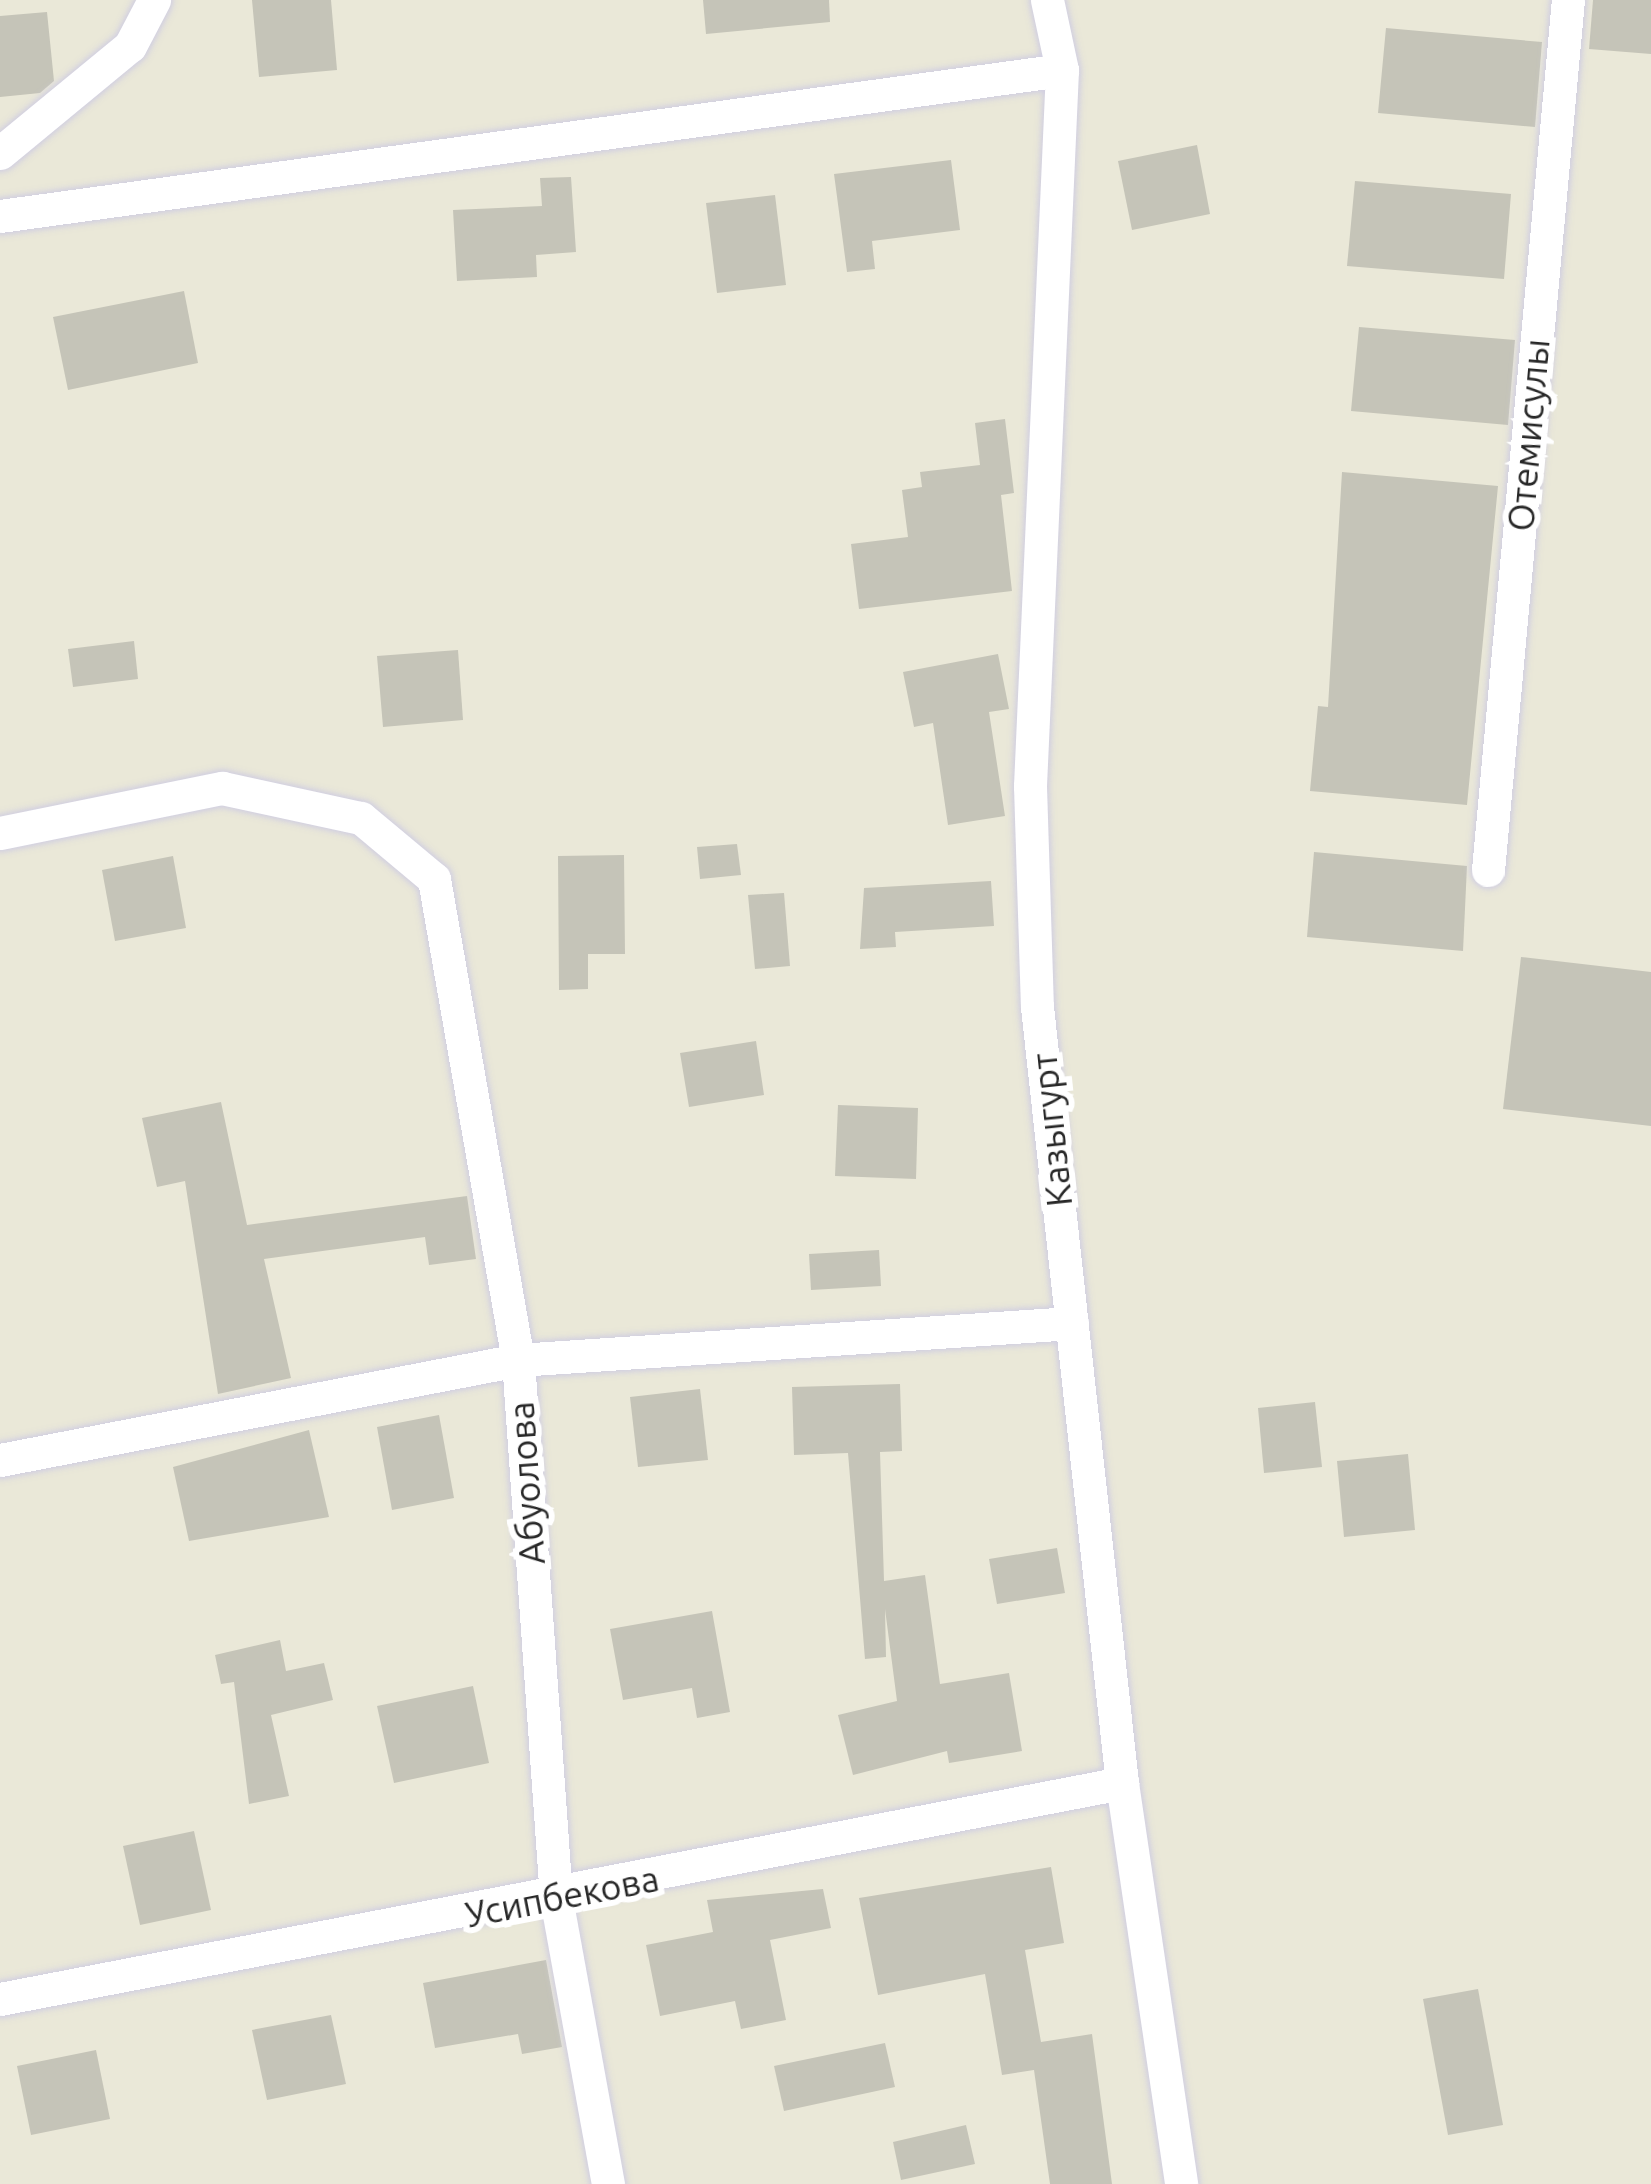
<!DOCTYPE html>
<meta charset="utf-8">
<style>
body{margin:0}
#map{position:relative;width:1651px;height:2184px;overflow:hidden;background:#eae8d8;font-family:Ubuntu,sans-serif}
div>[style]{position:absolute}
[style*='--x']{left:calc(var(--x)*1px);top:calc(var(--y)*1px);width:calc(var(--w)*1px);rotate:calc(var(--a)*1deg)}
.building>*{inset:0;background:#c5c4b8}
.roads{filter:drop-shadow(0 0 3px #d0cee1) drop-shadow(0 0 3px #d0cee1)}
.minor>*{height:33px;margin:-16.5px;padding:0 16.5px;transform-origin:16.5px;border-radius:16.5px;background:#fff}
span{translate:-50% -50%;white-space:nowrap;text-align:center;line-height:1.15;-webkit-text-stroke:12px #fff;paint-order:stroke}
.street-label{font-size:36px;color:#272727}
</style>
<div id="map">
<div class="building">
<div style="clip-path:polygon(252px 0,331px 0,337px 70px,259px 77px)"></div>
<div style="clip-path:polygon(703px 0,829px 0,830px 22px,706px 34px)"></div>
<div style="clip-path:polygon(1593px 0,1651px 0,1651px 54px,1589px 49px)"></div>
<div style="clip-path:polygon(47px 12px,54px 81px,40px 93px,0 97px,0 16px)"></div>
<div style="clip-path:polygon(1386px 28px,1542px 42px,1535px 127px,1378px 113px)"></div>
<div style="clip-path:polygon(1197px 145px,1210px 214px,1132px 230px,1118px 161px)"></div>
<div style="clip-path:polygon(951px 160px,960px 230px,872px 241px,875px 269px,847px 272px,834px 174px)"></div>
<div style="clip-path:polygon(571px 177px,576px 252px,536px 255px,537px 277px,457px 281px,453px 210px,542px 206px,540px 178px)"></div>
<div style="clip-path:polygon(1355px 181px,1511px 194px,1504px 279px,1347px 266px)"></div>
<div style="clip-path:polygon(775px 195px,786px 285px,717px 293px,706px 203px)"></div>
<div style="clip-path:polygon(184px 291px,198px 363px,68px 390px,53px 317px)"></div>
<div style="clip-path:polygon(1359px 327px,1515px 340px,1508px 425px,1351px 411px)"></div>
<div style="clip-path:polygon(1005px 419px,1014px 493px,1001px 495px,1012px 591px,859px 609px,851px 544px,908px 537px,902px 490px,922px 487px,920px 472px,980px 465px,975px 423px)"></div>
<div style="clip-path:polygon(1342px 472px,1498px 486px,1467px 805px,1310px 791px,1318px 706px,1328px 707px)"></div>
<div style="clip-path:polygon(134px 641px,138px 679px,73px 687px,68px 649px)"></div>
<div style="clip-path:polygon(458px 650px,463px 720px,383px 727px,377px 656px)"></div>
<div style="clip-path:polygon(998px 654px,1009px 709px,989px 712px,1005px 816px,948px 825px,933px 723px,914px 727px,903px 672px)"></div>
<div style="clip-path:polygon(737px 844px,741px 875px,700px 879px,697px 847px)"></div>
<div style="clip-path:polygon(1314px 852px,1467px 866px,1463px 951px,1307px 937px)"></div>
<div style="clip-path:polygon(624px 855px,625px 954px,588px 954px,588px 989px,559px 990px,558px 856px)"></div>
<div style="clip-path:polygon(173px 856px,186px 928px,115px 941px,102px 870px)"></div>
<div style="clip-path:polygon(991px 881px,994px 926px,895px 932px,896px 947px,860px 949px,864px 888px)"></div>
<div style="clip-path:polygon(784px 893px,790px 966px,755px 969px,748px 895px)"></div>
<div style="clip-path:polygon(1521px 957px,1651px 972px,1651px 1126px,1503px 1109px)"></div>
<div style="clip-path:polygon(756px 1041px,764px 1095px,689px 1107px,680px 1053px)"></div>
<div style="clip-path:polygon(221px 1102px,247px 1225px,467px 1196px,476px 1259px,429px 1265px,425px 1237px,264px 1259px,291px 1378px,218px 1394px,185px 1181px,157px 1187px,142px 1118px)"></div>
<div style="clip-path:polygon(838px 1105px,918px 1108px,916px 1179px,835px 1176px)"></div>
<div style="clip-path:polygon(879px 1250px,881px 1286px,811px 1290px,809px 1254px)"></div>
<div style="clip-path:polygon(900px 1384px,902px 1451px,880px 1452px,884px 1581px,925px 1575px,940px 1684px,1009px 1673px,1022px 1751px,949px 1763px,947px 1751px,853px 1775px,838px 1715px,897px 1701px,885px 1609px,886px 1657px,865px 1659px,848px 1453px,794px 1455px,792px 1387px)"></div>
<div style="clip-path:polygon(700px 1389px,708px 1460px,638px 1467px,630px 1397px)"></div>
<div style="clip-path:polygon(1315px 1402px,1322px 1467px,1264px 1473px,1258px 1408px)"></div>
<div style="clip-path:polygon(439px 1415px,454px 1498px,392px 1510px,377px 1427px)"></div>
<div style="clip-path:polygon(309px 1430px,329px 1517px,189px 1541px,173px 1467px)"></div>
<div style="clip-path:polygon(1408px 1454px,1415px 1530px,1344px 1537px,1337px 1461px)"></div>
<div style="clip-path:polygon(1057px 1548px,1065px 1593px,997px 1604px,989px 1559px)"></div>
<div style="clip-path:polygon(712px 1611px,730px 1712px,697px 1718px,692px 1688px,623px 1700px,610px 1629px)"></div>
<div style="clip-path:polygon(280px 1640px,286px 1671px,324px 1663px,333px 1700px,271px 1715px,289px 1796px,249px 1804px,234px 1682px,221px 1684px,215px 1655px)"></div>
<div style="clip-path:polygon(473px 1686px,489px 1763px,394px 1783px,377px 1706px)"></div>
<div style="clip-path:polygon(194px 1831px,211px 1910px,140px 1925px,123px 1846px)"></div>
<div style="clip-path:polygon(1051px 1867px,1064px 1943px,1025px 1950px,1041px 2042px,1092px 2034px,1112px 2184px,1050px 2184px,1034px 2070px,1002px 2075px,985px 1974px,878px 1995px,859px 1898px)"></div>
<div style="clip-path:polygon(823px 1889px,831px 1928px,770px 1940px,786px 2020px,741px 2029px,735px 2001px,660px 2016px,646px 1945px,713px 1932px,707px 1900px)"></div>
<div style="clip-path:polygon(546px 1960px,562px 2047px,522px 2054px,518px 2034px,435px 2048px,423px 1983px)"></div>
<div style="clip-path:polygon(1478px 1989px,1503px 2125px,1448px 2135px,1423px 1999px)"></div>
<div style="clip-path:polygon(331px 2015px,346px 2084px,267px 2100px,252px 2030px)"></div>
<div style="clip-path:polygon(885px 2043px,895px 2087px,784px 2111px,774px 2066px)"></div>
<div style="clip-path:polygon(96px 2050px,110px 2119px,31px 2135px,17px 2066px)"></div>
<div style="clip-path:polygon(966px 2125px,975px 2164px,901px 2180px,893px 2142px)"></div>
</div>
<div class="roads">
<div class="minor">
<div style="--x:1047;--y:0;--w:72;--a:77.9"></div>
<div style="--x:1062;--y:70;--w:717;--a:92.56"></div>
<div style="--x:1030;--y:786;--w:221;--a:88.2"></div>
<div style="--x:1037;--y:1007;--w:781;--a:83.75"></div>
<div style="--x:1122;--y:1783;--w:405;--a:81.6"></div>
<div style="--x:0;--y:153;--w:168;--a:-39.5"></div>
<div style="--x:130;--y:46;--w:52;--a:-62.4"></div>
<div style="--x:0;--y:216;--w:1072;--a:-7.83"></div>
<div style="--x:0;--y:833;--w:227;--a:-11.5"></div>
<div style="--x:222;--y:788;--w:142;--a:12.2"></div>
<div style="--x:361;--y:818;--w:95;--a:39.9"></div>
<div style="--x:434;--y:879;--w:488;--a:80.1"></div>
<div style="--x:518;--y:1360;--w:539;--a:85.96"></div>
<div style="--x:556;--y:1898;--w:291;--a:79.7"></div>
<div style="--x:1488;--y:870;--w:874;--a:-84.75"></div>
<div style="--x:0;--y:1460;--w:528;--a:-10.93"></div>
<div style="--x:518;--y:1360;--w:555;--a:-3.82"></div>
<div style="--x:0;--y:1999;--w:1143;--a:-10.9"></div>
</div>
</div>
<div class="street-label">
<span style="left:1528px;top:435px;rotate:-85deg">Отемисулы</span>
<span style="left:1051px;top:1130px;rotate:-96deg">Казыгурт</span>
<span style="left:526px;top:1483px;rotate:-94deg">Абуолова</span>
<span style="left:562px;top:1896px;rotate:-11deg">Усипбекова</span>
</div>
</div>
